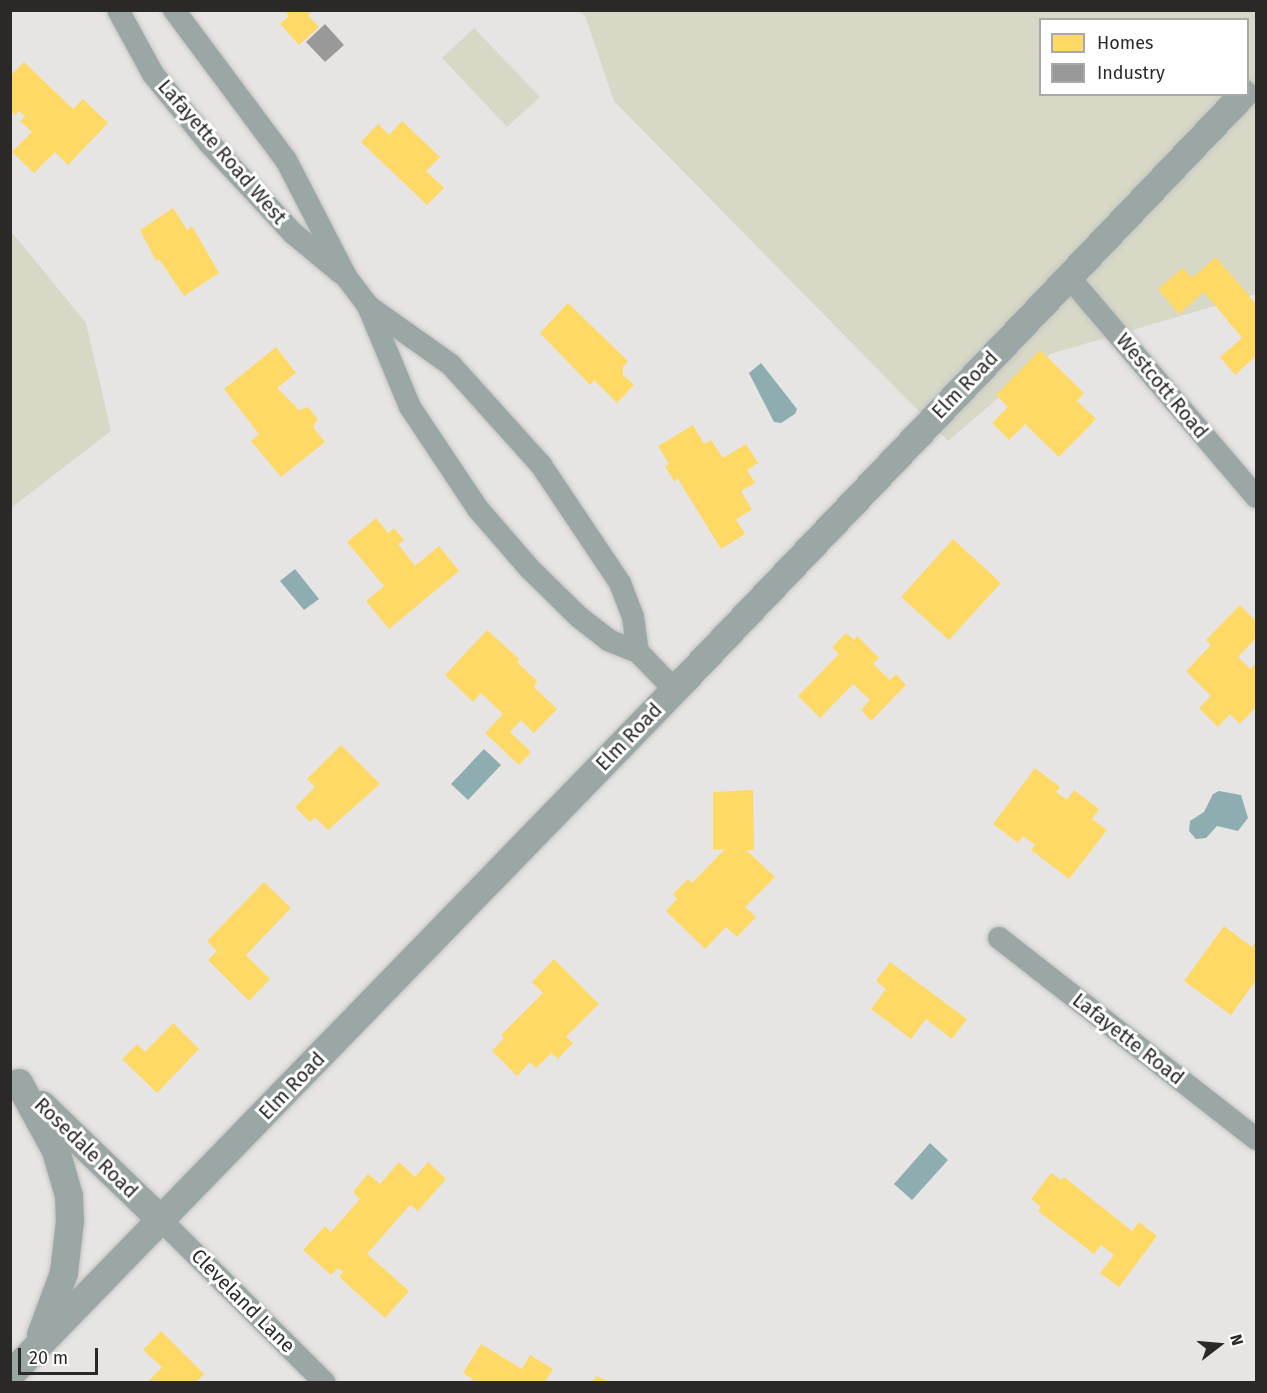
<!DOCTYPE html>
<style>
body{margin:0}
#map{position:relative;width:1267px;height:1393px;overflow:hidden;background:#e6e5e3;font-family:"Fira Sans",sans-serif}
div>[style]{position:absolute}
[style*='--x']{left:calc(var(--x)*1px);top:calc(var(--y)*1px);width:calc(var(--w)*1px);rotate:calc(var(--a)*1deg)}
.green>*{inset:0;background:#d7d9c6}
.water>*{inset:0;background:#8dadb1}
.homes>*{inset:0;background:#ffd966}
.industry>*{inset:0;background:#999}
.roads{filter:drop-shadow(0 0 2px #c3c3c2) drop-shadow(0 0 2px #c3c3c2)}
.minor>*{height:22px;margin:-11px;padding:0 11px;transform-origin:11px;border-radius:11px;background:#9aa7a5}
.tertiary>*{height:28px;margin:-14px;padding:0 14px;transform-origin:14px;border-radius:14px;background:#9aa7a5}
span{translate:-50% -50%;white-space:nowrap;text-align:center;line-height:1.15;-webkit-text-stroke:6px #fff;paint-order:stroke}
.street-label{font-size:20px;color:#2a2928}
.frame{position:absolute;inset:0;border:12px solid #2a2928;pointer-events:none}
.legend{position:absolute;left:1039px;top:18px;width:210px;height:78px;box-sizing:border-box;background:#fff;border:2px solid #aaa9a9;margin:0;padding:8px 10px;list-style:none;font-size:18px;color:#2a2928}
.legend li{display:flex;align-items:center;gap:12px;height:30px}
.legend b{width:30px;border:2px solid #aaa9a9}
.north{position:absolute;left:1189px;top:1315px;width:60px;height:60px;-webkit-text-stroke:4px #fff;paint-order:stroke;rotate:74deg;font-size:16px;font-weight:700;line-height:24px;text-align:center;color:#2a2928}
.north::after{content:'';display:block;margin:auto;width:21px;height:27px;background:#2a2928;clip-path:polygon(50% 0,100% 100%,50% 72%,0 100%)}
.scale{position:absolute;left:18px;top:1348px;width:80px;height:27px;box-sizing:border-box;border:3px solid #2a2928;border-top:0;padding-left:8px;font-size:18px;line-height:21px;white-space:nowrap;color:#2a2928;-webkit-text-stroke:4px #fff;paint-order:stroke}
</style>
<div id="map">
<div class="green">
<div style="clip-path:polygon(evenodd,579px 11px,1256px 11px,1256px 294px,1050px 354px,948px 441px,614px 101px,585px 16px,579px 11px,1040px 20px,1248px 20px,1248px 94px,1040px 94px,1040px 20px)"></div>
<div style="clip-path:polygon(474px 28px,540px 97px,507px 127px,442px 58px)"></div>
<div style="clip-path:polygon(11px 231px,86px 323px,111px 431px,11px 508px)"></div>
</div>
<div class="water">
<div style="clip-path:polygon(761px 363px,797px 409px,795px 414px,781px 423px,774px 422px,749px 373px)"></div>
<div style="clip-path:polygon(295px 569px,319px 599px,304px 610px,280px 581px)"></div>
<div style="clip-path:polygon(484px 749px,501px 765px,468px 800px,451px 784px)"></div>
<div style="clip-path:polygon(1219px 791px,1241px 795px,1248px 818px,1238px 831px,1217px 826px,1206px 838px,1196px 839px,1189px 831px,1190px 821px,1204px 812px,1213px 794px)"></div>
<div style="clip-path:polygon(930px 1143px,948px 1160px,912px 1200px,894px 1184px)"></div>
</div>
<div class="homes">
<div style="clip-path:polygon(284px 10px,313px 10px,308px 15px,319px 27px,299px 45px,280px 24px,289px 16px)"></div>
<div style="clip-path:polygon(24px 62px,73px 109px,83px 99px,108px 123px,68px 165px,55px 152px,34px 173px,12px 152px,32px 132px,20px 121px,25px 116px,19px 111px,15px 115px,10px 111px,10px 76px)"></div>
<div style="clip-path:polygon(402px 121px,440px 157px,426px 171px,444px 188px,427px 205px,361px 142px,378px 124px,389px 135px)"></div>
<div style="clip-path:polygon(173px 208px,187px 230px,192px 226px,219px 273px,184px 296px,159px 259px,156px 261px,140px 230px)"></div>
<div style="clip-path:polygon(1216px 257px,1256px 304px,1256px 356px,1235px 375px,1220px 357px,1242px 338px,1204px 292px,1179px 314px,1158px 289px,1183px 268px,1192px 278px)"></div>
<div style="clip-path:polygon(568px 303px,628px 361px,623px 367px,623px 375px,634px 385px,617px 403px,594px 380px,590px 385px,540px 333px)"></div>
<div style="clip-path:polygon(276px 347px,296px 373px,277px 388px,299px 410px,308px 407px,318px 419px,313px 427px,325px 442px,281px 477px,251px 441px,259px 434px,224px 389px)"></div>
<div style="clip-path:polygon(1040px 350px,1084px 393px,1077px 401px,1096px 419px,1059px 457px,1025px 424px,1009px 440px,992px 423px,1008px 407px,996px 395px)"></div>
<div style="clip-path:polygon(693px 425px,704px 444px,711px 440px,723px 458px,746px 444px,758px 463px,747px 470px,755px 483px,741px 491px,752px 510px,736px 519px,745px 534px,721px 549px,678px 479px,674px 481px,665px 466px,669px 464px,658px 446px)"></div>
<div style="clip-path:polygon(376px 518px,388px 533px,394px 528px,404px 540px,398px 544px,415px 566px,439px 546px,459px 571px,389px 629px,366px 601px,384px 586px,347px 542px)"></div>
<div style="clip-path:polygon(953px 539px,1001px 583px,949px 640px,901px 597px)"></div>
<div style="clip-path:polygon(1240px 605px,1256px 621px,1256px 638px,1238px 657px,1250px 669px,1254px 665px,1256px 667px,1256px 707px,1240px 724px,1230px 714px,1218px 727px,1199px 708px,1211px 696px,1186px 671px,1211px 645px,1206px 640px)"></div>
<div style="clip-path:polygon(487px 630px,519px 659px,517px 662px,537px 681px,534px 687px,557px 709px,534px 733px,521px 720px,510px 732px,531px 752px,519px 765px,485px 733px,503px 714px,481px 693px,473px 702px,445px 675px)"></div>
<div style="clip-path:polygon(846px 633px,854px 640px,857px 636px,879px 658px,873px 664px,890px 680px,896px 674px,906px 685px,871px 721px,861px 710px,870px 700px,853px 684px,820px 718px,798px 696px,839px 654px,832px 647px)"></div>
<div style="clip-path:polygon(341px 745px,380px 784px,328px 830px,315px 817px,310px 822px,295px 807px,315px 787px,307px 779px)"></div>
<div style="clip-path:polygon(1035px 768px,1060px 787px,1056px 792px,1067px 800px,1074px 790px,1099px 809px,1092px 819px,1107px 830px,1069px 879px,1031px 850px,1035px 845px,1023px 836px,1018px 843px,993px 824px)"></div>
<div style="clip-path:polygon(753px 790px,754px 850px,746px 850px,775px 877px,745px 907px,756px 917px,737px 937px,726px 927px,705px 949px,666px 911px,677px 899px,673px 894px,688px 879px,692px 883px,725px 849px,713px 850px,713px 792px)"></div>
<div style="clip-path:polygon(264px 882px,291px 908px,246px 955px,270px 979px,249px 1001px,208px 960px,217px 951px,207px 941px)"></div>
<div style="clip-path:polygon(1224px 926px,1252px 947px,1256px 941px,1256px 980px,1231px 1015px,1184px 981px)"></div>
<div style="clip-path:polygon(554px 959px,599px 1004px,566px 1037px,573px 1043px,558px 1059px,551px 1053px,536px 1068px,530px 1062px,517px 1076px,492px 1051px,504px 1038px,501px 1035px,543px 993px,532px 982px)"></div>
<div style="clip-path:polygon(890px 962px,967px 1019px,952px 1039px,926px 1019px,911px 1039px,871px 1009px,886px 989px,876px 981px)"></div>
<div style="clip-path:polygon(173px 1023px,199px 1049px,157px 1093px,122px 1059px,137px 1044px,145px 1052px)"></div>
<div style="clip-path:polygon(399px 1162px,415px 1177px,428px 1162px,446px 1179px,418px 1211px,410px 1205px,367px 1254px,409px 1291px,385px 1318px,339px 1277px,343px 1272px,338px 1268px,331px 1275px,303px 1250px,325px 1226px,331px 1232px,360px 1199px,353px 1192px,368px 1174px,380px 1184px)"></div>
<div style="clip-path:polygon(1051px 1173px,1061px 1180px,1064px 1177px,1132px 1231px,1139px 1222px,1157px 1236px,1119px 1287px,1100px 1273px,1114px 1255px,1101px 1245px,1094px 1254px,1038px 1211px,1041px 1207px,1031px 1199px)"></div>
<div style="clip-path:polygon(161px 1331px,204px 1374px,196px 1382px,148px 1382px,162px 1367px,143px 1350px)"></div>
<div style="clip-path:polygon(481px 1344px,522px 1369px,530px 1355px,553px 1369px,545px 1382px,470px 1382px,473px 1379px,463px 1373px)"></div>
<div style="clip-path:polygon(596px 1376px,611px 1382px,593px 1382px)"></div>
</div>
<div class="industry">
<div style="clip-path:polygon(325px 24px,344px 45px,325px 62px,306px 42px)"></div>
</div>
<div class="roads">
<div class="minor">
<div style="--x:118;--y:10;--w:73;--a:61.3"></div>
<div style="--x:153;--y:74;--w:89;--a:50.9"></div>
<div style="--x:209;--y:143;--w:125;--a:47"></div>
<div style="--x:294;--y:234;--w:61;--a:39.7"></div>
<div style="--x:174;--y:10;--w:187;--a:53.3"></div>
<div style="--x:286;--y:160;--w:133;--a:62.7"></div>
<div style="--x:347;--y:278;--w:35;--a:53"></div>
<div style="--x:368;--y:306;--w:109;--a:67.4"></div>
<div style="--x:410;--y:407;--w:123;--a:56.3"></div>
<div style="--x:478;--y:509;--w:79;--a:49.1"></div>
<div style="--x:530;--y:569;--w:69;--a:44.4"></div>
<div style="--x:579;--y:617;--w:37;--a:38"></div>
<div style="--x:608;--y:640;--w:32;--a:22"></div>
<div style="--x:638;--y:652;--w:53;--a:45.8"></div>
<div style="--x:1068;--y:276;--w:290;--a:49.6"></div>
<div style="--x:368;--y:306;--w:102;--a:35.4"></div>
<div style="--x:451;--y:365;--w:135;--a:48"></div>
<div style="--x:541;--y:465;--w:142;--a:56.2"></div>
<div style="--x:620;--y:583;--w:36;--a:69"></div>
<div style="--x:633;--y:617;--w:35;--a:82"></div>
<div style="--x:999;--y:938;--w:326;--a:38"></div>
<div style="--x:161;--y:1220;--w:230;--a:44.8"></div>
</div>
<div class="tertiary">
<div style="--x:19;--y:1083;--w:77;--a:61.4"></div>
<div style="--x:56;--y:1151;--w:47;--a:73.9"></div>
<div style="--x:69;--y:1196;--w:25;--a:88"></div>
<div style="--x:70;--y:1221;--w:52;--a:96.6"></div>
<div style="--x:64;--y:1273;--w:66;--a:110.4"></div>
<div style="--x:42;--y:1105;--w:165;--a:44"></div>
<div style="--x:10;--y:1375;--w:955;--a:-45.85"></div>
<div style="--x:675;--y:690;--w:824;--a:-46.33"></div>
</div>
</div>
<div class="street-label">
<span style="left:222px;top:152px;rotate:49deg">Lafayette Road West</span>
<span style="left:965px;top:385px;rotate:-46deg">Elm Road</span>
<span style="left:1162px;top:386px;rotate:50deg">Westcott Road</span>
<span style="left:629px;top:737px;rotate:-46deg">Elm Road</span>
<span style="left:1128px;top:1039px;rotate:38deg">Lafayette Road</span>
<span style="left:292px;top:1086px;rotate:-46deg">Elm Road</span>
<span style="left:86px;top:1148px;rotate:44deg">Rosedale Road</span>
<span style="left:243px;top:1301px;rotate:45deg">Cleveland Lane</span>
</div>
<div class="frame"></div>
<ul class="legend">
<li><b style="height:16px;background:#ffd966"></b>Homes</li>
<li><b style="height:16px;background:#999"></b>Industry</li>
</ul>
<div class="north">N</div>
<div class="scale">20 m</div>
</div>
